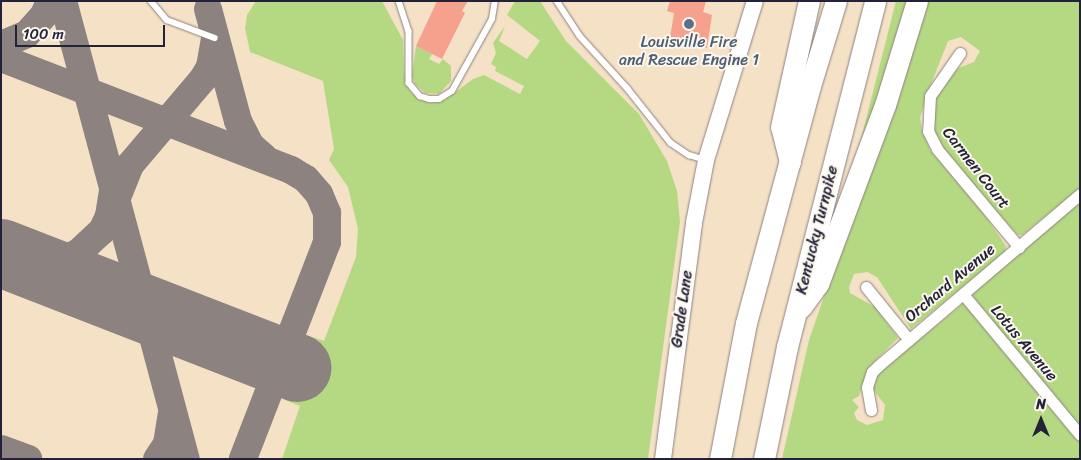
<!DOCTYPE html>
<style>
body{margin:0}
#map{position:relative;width:1081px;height:460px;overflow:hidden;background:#f5e1c6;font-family:Sriracha,sans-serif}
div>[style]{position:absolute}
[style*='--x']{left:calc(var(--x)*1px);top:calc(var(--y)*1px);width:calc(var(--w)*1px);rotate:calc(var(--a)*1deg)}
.green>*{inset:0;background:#b5d982}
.taxiway>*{height:28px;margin:-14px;padding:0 14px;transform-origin:14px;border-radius:14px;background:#8c8280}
.runway>*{height:68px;margin:-34px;padding:0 34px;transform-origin:34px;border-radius:34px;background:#8c8280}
.building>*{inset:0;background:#f6a08e}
.roads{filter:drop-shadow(0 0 1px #8c8280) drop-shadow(0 0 1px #8c8280)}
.service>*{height:5.5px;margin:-2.75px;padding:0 2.75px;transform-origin:2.75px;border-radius:2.75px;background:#fff}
.minor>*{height:11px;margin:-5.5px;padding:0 5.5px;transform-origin:5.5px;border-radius:5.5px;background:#fff}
.secondary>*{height:16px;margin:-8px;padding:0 8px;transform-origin:8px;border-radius:8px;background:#fff}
.motorway>*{height:21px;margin:-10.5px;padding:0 10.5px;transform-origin:10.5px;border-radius:10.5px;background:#fff}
.dots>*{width:14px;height:14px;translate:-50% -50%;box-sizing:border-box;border:2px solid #fbf7ec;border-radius:50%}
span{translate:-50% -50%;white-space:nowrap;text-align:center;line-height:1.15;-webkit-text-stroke:4px #fbf7ec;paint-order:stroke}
.service-label{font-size:16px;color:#4e5e75}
.street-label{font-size:16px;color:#22223b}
.frame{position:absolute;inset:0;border:2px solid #22223b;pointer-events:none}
.north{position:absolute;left:1016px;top:395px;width:50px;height:50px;-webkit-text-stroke:4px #fbf7ec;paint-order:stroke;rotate:0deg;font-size:14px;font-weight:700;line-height:20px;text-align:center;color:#22223b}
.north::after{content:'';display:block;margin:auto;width:18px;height:22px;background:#22223b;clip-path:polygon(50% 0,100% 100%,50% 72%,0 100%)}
.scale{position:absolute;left:15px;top:25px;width:150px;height:22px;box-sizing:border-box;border:2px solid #22223b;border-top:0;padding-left:6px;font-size:15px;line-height:18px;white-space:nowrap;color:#22223b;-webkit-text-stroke:4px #fbf7ec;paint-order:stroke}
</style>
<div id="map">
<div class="green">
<div style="clip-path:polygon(256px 1px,382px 1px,403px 40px,404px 72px,409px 90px,419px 100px,432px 103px,445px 100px,473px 79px,484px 75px,520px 94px,524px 86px,495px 71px,496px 67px,491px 64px,496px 53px,493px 43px,505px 26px,499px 41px,527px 59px,540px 41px,507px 15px,515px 1px,540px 1px,566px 41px,639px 114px,667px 161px,677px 191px,680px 222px,648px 459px,282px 459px,300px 406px,285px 400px,309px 336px,324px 341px,356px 257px,358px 229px,348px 187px,329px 160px,334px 149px,323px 81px,250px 52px,245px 28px,247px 15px)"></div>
<div style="clip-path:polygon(896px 1px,910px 1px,900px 42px,860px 143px)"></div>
<div style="clip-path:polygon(926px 1px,1080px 1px,1080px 188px,1022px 235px,1018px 235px,983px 197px,946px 154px,932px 129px,932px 102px,946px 73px,974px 62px,980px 51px,961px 37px,948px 41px,928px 92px,920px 118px,922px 130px,930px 150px,983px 213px,1006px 246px,1005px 252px,911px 329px,877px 277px,867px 272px,854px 274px,849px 287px,850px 293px,875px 307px,898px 338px,868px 368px,859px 396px,852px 400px,859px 407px,854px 413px,857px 420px,867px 425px,883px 420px,885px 405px,872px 388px,876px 375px,964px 303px,1080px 442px,1080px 459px,782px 459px,809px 340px)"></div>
<div style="clip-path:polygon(416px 46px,432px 54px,429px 59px,439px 64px,443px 59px,451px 66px,451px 81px,439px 94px,425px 93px,415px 84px,412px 76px)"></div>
<div style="clip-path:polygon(1080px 199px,1080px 429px,969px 294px)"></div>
</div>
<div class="taxiway">
<div style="--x:63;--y:1;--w:474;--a:75"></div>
<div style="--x:208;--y:9;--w:116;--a:75"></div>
<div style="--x:238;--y:121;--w:27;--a:63"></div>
<div style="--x:250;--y:145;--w:18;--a:41"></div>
<div style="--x:1;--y:45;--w:28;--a:-23"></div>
<div style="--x:27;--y:34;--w:25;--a:-48"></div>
<div style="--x:44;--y:15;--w:15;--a:-67"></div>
<div style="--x:1;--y:58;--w:311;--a:21.1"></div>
<div style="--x:291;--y:170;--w:17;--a:31"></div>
<div style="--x:306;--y:179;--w:20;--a:49"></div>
<div style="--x:319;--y:194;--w:21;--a:67"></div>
<div style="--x:327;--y:213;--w:29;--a:90"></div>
<div style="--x:327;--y:242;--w:233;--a:111.2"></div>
<div style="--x:114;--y:205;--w:43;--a:-68.2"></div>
<div style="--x:130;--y:165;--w:113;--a:-49.7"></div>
<div style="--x:203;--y:79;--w:14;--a:-60"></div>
<div style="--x:210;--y:67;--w:29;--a:-80"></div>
<div style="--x:1;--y:251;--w:41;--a:17.1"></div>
<div style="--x:40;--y:263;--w:19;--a:-6"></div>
<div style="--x:59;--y:261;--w:21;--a:-23"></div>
<div style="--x:78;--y:253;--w:33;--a:-43"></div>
<div style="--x:102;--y:231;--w:17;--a:-65"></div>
<div style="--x:109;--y:216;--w:24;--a:-81"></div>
<div style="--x:1;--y:449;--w:29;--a:20"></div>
<div style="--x:157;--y:459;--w:18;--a:-56"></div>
<div style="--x:167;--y:444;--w:30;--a:-81"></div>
</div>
<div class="runway">
<div style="--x:1;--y:253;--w:318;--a:21.2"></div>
</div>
<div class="building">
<div style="clip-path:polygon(437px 1px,468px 1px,462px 11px,465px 13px,442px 59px,416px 46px)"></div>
<div style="clip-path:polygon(670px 1px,706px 1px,703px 12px,712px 15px,707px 48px,670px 38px,674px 13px,667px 11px)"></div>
</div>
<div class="roads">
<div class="service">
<div style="--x:151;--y:1;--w:25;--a:50"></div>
<div style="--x:167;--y:20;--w:51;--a:20.6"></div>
<div style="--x:399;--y:1;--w:32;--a:72"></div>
<div style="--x:409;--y:31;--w:52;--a:90"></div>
<div style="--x:409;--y:83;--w:17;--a:50"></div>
<div style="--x:420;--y:96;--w:9;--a:18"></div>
<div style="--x:429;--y:99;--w:10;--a:0"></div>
<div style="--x:439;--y:99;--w:15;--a:-32"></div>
<div style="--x:452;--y:91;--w:82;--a:-60.9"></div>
<div style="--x:492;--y:19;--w:18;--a:-81"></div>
<div style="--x:557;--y:1;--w:42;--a:56.7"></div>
<div style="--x:580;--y:36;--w:72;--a:47.8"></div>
<div style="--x:628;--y:89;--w:69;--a:51.5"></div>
<div style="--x:671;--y:143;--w:22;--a:34"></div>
<div style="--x:689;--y:155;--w:17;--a:17"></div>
</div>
<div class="minor">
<div style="--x:960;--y:53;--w:52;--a:124.9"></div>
<div style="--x:930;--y:96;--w:35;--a:93"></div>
<div style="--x:928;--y:131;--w:20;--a:63"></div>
<div style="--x:937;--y:149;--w:128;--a:50.1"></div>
<div style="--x:866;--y:287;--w:68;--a:50.9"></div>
<div style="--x:963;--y:294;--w:183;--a:50.3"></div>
<div style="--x:871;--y:410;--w:23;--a:-100"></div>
<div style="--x:867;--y:387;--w:16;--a:-72"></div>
<div style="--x:872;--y:372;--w:8;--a:-45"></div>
<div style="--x:878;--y:366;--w:265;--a:-40.4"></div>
</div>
<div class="secondary">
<div style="--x:663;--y:459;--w:238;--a:-82.5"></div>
<div style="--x:694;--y:223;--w:64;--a:-79.2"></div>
<div style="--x:706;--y:160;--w:166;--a:-72.9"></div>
</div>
<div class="motorway">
<div style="--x:790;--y:162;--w:36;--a:-104"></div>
<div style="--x:781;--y:127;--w:129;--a:-77.5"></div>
<div style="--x:801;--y:307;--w:29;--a:-54"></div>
<div style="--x:818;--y:284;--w:191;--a:-69.5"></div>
<div style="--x:885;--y:105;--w:109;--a:-72.9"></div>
<div style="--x:720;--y:459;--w:138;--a:-79.2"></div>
<div style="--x:746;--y:323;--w:245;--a:-74.9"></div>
<div style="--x:810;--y:86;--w:89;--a:-73"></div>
<div style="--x:764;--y:459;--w:114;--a:-78.4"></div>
<div style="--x:787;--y:347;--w:357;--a:-75.7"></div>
</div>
</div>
<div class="dots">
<div style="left:689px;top:24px;background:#5c6f8a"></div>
</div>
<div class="service-label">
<span style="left:689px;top:51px">Louisville Fire<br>and Rescue Engine 1</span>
</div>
<div class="street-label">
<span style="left:976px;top:168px;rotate:52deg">Carmen Court</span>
<span style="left:817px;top:230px;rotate:-76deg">Kentucky Turnpike</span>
<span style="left:950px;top:283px;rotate:-40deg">Orchard Avenue</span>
<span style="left:682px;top:309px;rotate:-82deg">Grade Lane</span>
<span style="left:1024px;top:343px;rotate:50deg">Lotus Avenue</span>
</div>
<div class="frame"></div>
<div class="north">N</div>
<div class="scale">100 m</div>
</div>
